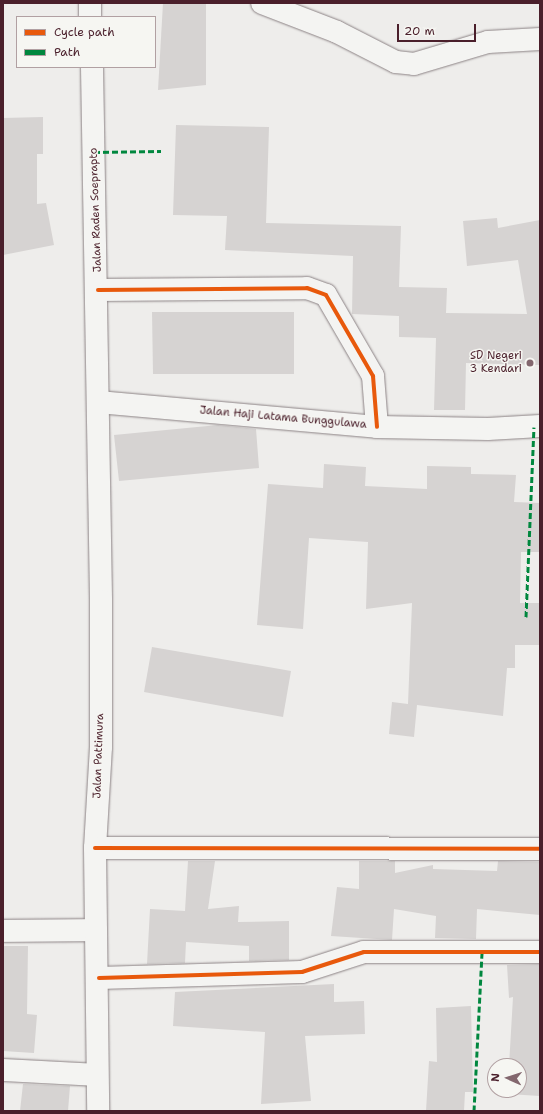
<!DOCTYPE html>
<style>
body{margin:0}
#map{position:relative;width:543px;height:1114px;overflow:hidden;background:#eeedeb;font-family:"Shantell Sans",sans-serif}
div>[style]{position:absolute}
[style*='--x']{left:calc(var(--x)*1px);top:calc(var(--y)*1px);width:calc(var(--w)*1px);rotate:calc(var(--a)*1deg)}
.building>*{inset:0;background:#d6d3d2}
.roads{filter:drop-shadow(0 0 1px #8c8385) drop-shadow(0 0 1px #8c8385)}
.minor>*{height:22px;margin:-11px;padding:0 11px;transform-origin:11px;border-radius:11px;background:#f4f4f2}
.secondary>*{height:22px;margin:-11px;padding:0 11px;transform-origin:11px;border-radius:11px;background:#f4f4f2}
.trunk>*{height:22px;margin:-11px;padding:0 11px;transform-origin:11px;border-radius:11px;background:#f4f4f2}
.quiet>*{height:3px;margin-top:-1.5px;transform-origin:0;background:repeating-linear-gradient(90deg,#00873e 0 6px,transparent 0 9px)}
.cycleway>*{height:4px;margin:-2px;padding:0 2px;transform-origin:2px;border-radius:2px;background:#e8590c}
.dots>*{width:11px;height:11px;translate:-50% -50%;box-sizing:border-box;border:2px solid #f6f6f2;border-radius:50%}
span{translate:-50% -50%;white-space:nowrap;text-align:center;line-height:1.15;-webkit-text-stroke:3px #f6f6f2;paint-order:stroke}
.street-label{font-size:11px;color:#4a1f2b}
.poi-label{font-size:11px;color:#4a1f2b}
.right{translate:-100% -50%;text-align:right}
.frame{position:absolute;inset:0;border:4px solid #4a1f2b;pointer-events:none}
.legend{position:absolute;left:16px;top:16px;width:140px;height:52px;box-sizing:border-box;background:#f6f6f2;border:1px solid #b1a0a2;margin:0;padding:5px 7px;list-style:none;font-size:12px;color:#4a1f2b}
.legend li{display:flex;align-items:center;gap:8px;height:20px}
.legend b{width:20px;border:1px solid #b1a0a2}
.north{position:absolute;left:487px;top:1058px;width:40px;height:40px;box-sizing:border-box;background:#f6f6f2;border:1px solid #b1a0a2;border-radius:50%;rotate:273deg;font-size:11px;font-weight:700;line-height:16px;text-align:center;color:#4a1f2b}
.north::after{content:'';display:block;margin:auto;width:14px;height:18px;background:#83676e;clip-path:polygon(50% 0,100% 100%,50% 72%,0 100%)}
.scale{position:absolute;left:397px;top:24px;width:79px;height:18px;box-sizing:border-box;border:2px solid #4a1f2b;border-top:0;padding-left:5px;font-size:12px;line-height:14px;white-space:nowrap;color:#4a1f2b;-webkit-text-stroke:3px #f6f6f2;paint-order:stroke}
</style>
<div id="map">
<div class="building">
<div style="clip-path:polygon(163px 3px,206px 3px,206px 85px,158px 90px)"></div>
<div style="clip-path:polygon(43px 117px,43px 154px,37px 154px,37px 204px,46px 203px,54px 245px,3px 255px,3px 118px)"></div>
<div style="clip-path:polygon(176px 125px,269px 127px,266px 223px,401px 226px,399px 287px,447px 288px,446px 313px,527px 314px,518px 260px,467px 266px,463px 221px,497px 218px,498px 228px,540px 220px,540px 365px,466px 363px,465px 410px,434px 410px,436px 338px,399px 337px,399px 316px,352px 314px,353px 256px,225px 250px,227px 216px,173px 215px)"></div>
<div style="clip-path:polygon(152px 312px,294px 312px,294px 374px,153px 374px)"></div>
<div style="clip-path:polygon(218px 425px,256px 429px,259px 468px,119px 481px,114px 435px)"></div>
<div style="clip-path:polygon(324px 464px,366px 467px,365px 486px,427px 489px,427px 466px,471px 467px,471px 474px,516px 475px,514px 502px,540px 503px,540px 552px,521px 552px,520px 603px,540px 603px,540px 645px,515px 645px,515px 668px,507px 668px,503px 716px,417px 705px,414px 737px,389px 734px,392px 702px,408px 704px,412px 603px,366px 609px,368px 542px,309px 538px,303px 629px,257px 625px,268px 484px,323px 488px)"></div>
<div style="clip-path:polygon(152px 647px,291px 671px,283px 717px,144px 692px)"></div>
<div style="clip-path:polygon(188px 861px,215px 861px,208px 909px,239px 906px,238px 922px,289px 921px,289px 960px,249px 961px,249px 946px,186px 942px,185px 963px,147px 964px,150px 909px,185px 911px)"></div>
<div style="clip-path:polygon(359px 861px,395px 861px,395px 873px,433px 865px,433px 869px,497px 871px,498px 861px,540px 862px,540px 915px,477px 909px,476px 939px,435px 938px,436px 916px,394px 909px,392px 940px,331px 936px,337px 887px,359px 889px)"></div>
<div style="clip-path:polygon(3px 946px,28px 946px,27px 1014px,37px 1015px,34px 1053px,3px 1051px)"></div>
<div style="clip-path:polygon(540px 964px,540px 1096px,508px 1094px,508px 1090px,519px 1090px,519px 1066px,509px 1066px,513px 997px,509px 998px,507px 965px)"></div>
<div style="clip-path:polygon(334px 984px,334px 1002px,364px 1001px,365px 1034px,305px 1036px,311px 1101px,261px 1104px,265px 1032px,173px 1026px,175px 992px)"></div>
<div style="clip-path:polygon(471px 1006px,473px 1092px,465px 1092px,464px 1111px,426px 1111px,429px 1061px,437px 1062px,436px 1008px)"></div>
<div style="clip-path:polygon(23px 1084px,70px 1086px,68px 1111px,20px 1111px)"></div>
</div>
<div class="roads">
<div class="minor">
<div style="--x:262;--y:3;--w:80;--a:21.1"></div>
<div style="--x:337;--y:32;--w:66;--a:27"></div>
<div style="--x:396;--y:62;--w:18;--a:6"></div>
<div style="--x:414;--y:64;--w:77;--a:-16.6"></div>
<div style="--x:488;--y:42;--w:52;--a:-3.3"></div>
<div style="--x:98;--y:290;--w:209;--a:-0.5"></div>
<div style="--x:307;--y:288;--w:20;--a:20"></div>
<div style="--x:326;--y:295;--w:94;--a:59.9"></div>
<div style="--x:373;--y:376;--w:51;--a:85.5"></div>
<div style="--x:95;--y:848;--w:445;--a:0.1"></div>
<div style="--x:3;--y:931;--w:93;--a:-0.6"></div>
<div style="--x:99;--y:978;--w:203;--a:-1.7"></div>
<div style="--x:302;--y:972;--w:65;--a:-17.9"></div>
<div style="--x:364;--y:952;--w:176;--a:0"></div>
<div style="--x:3;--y:1070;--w:94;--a:3"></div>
</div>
<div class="secondary">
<div style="--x:98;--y:402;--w:280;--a:5.1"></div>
<div style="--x:377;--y:427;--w:111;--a:1"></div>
<div style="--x:488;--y:429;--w:52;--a:-3.3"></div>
</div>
<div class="trunk">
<div style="--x:90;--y:3;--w:14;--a:90"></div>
<div style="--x:92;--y:67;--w:534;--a:89.03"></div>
<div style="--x:101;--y:601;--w:146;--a:90"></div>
<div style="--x:101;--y:747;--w:101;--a:93.4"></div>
<div style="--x:95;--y:848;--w:263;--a:89.3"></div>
</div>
</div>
<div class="quiet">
<div style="--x:94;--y:152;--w:67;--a:-0.9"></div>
<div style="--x:526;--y:617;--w:190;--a:-87.6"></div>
<div style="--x:474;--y:1111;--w:158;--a:-87.1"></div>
</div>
<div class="cycleway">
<div style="--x:98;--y:290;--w:209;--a:-0.5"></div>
<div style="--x:307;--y:288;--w:20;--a:20"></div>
<div style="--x:326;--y:295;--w:94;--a:59.9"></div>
<div style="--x:373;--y:376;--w:51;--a:85.5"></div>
<div style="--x:95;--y:848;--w:445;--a:0.1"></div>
<div style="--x:99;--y:978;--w:203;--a:-1.7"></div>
<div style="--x:302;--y:972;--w:65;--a:-17.9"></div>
<div style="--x:364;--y:952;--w:176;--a:0"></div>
</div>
<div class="dots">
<div style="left:530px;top:363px;background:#83676e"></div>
</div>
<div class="street-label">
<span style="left:96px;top:210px;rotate:-92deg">Jalan Raden Soeprapto</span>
<span style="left:283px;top:418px;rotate:5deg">Jalan Haji Latama Bunggulawa</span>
<span style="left:99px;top:756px;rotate:-88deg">Jalan Pattimura</span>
</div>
<div class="poi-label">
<span class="right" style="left:522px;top:363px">SD Negeri<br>3 Kendari</span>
</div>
<div class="frame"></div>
<ul class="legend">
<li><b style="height:5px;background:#e8590c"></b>Cycle path</li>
<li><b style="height:5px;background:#00873e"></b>Path</li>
</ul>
<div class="north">N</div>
<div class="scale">20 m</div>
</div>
